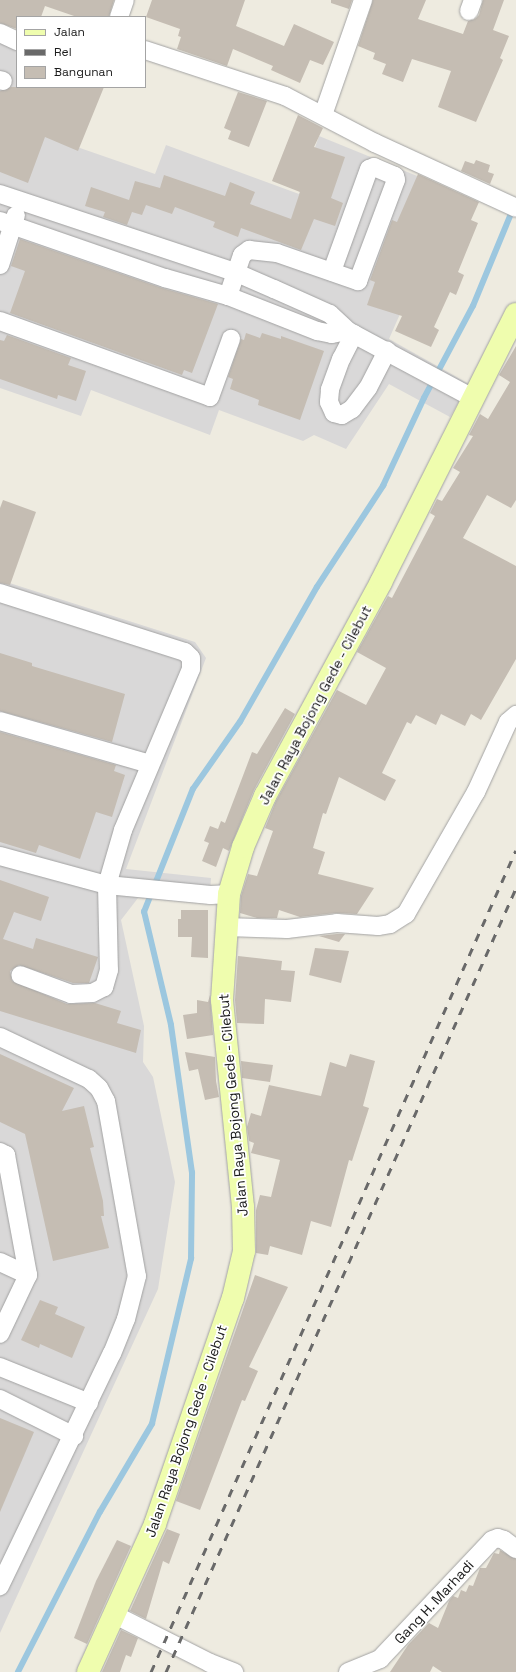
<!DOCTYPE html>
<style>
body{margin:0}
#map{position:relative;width:516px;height:1672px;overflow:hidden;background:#eeebe0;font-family:"Space Grotesk",sans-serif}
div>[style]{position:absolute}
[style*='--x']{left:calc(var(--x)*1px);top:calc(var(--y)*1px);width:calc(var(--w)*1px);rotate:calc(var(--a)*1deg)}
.residential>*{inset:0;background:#d9d8d8}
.stream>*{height:5.5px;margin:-2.75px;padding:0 2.75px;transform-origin:2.75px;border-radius:2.75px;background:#9cc7df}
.building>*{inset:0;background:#c5bdb3}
.roads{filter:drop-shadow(0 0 1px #a2a2a2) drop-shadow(0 0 1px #a2a2a2)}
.street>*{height:18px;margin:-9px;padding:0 9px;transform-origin:9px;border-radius:9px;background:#fff}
.secondary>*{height:22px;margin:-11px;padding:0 11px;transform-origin:11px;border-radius:11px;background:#effdae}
.rail>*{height:3px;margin-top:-1.5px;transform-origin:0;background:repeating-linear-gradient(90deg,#696969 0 8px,transparent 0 16px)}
span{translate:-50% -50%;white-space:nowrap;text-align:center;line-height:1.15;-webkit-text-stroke:3.5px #fff;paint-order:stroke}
.street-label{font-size:14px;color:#1b1b1b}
.legend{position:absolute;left:16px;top:16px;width:130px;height:72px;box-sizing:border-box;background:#fff;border:1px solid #a4a4a4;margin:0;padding:5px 7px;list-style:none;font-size:12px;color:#1b1b1b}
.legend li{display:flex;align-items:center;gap:8px;height:20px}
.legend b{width:20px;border:1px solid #a4a4a4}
</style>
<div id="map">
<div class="residential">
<div style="clip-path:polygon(0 42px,17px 50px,17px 87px,5px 122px,155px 174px,166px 145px,299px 194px,319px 136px,454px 191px,389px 339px,469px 384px,450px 417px,389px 384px,346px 449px,314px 435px,303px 441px,219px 410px,210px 435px,91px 390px,81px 416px,0 388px)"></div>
<div style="clip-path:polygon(0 580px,195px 642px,206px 658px,126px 869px,211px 878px,209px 904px,138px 898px,121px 920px,144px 1026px,143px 1062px,153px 1077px,175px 1182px,158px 1289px,0 1633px)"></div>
</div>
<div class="stream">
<div style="--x:18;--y:1672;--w:180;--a:-62.9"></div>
<div style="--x:100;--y:1512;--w:102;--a:-59.4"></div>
<div style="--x:152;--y:1424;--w:170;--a:-76.7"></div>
<div style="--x:191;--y:1259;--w:86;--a:-89.3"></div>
<div style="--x:192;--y:1173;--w:149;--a:-98.1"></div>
<div style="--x:171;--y:1025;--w:116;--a:-103.4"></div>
<div style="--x:144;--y:912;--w:132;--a:-68.3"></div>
<div style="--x:193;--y:789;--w:82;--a:-55"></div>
<div style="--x:240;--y:722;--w:155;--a:-60.3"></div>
<div style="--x:317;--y:587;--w:121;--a:-56.8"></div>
<div style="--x:383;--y:486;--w:97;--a:-65"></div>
<div style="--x:424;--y:398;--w:104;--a:-62"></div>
<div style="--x:473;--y:306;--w:105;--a:-67.6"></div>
</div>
<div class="building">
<div style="clip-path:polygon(0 0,114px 0,109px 17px,77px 17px,45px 6px,41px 17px,17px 17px,17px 29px,0 23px)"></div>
<div style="clip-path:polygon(152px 0,245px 0,236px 26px,284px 46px,294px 24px,334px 42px,323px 65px,310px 60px,300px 83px,271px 70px,273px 66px,233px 49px,227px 66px,177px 49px,181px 37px,178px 36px,180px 29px,146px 17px)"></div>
<div style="clip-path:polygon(331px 0,352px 0,349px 9px,331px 3px)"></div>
<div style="clip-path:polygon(373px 0,426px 0,418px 19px,463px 34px,468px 21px,475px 19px,479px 15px,483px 0,504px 0,493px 30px,509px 36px,500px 58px,503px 60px,476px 122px,438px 107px,451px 71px,412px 59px,403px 82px,382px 74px,386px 64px,373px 59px,375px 53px,358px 46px)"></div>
<div style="clip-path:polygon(11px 87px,104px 87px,78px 151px,45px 137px,28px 183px,0 172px,0 91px)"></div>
<div style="clip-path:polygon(238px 92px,267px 101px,249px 147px,228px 139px,231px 131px,224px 128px)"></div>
<div style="clip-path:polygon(298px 115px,323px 128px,314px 147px,345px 157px,331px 198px,343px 203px,335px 226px,314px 219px,301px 250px,241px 228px,238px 237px,213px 227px,215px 222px,175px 207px,172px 214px,146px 205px,142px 215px,132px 212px,127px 225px,103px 217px,105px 212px,85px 206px,91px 187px,129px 200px,135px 181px,160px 188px,164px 175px,225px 196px,230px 182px,255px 192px,250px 204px,291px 219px,300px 192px,272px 181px)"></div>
<div style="clip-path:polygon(476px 160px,490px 165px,488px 172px,494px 174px,490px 184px,461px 171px,465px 161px,474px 164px)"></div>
<div style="clip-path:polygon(418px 174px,479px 202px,471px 220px,478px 223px,458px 272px,464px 275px,456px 295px,450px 292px,434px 327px,439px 330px,431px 347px,395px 331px,402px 316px,367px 305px,375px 282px,370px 280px,392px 220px,397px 222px)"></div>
<div style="clip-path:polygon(20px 239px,162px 288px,218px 304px,192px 373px,184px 370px,182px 375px,10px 313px,25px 271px,11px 266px)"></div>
<div style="clip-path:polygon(246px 333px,260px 338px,262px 333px,281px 339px,281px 336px,324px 351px,300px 420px,258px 405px,259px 400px,230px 389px,233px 379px,228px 377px,241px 339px,244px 340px)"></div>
<div style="clip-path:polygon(7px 335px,71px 358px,68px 365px,86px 371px,76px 401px,58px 395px,57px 399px,0 379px,0 340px,4px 341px)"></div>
<div style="clip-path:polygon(516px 346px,516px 500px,511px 508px,487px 495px,463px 538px,516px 566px,516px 659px,481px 720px,471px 714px,465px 726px,441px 714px,436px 725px,416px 715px,411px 724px,407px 722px,382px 773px,396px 780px,385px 801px,339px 777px,326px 814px,323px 813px,313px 848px,325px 852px,318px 874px,374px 888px,357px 914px,336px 913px,300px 917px,279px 910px,277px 918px,257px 918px,240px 913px,241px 896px,248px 874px,257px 876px,273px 831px,265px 828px,276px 801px,337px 690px,366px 705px,386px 668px,357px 652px,388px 596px,392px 598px,435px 516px,430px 513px,437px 499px,442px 501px,460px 472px,453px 468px,473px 436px,469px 435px,480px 414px,488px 419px,510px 382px,499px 375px)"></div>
<div style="clip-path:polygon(3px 500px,36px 512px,10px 585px,0 583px,0 508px)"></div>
<div style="clip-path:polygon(0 653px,32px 663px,32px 666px,125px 694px,112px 742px,0 711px)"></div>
<div style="clip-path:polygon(285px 708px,295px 714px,254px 790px,229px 851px,223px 848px,216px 867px,202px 861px,209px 843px,204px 841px,210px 826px,218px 829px,221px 821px,225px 823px,252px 752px,257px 754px)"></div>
<div style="clip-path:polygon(0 732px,116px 765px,114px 771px,125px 775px,112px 817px,96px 812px,80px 859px,39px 845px,36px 853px,0 842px)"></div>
<div style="clip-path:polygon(0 880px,49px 897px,41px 921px,14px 912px,3px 939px,33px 949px,36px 938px,98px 957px,89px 983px,73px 983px,19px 965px,10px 971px,12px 981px,67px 1004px,95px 1003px,121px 1011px,117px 1023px,141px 1030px,136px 1053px,0 1011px)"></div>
<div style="clip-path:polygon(181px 910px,208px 910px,208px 958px,191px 957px,192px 937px,178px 937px,178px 919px,181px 919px)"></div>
<div style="clip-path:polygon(337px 934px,345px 934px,339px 942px,319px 936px)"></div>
<div style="clip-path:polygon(315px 948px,349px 951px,341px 983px,309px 975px)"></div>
<div style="clip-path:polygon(238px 956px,282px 961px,281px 970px,295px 971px,291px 1002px,265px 999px,264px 1024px,237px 1023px,235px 1000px)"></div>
<div style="clip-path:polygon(210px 995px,213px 1035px,187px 1039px,183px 1015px,197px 1013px,197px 1000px,208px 1002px)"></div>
<div style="clip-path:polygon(185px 1052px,215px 1057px,216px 1081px,219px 1097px,205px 1100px,198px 1069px,189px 1071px)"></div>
<div style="clip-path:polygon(0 1054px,74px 1088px,62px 1111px,84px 1106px,94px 1147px,90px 1148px,103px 1201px,104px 1216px,101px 1216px,109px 1248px,53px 1261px,25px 1134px,0 1122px)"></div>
<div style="clip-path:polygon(350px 1054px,375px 1061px,363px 1106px,369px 1108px,352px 1161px,349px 1160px,331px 1227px,311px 1221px,302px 1255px,270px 1246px,268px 1255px,256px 1253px,256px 1210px,260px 1195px,271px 1197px,280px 1160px,251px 1153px,254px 1143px,249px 1141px,247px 1127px,251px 1113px,261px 1116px,269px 1085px,321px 1096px,330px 1062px,346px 1067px)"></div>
<div style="clip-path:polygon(241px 1061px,273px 1065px,270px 1082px,242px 1078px)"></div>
<div style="clip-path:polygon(255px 1275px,288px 1287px,249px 1367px,258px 1371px,245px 1401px,242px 1400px,200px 1510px,176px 1501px)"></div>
<div style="clip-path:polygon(40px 1300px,58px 1307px,55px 1314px,85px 1327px,72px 1358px,40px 1344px,39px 1348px,21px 1340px)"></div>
<div style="clip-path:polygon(0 1418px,34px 1432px,0 1512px)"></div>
<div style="clip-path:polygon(167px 1529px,180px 1534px,169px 1564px,163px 1561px,146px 1619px,130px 1611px)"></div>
<div style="clip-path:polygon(117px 1540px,131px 1546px,87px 1644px,74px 1638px,96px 1581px)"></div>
<div style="clip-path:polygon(500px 1550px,516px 1559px,516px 1672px,442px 1672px,433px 1666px,430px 1672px,390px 1672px,408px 1645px,429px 1623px,438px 1628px,449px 1601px,453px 1596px,458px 1598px,461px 1590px,466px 1592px,469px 1585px,473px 1586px,480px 1568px,486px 1568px,494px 1553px,499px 1554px)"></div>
<div style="clip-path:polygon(121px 1630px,138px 1638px,131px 1657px,126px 1655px,120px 1672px,102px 1672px)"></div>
</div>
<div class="roads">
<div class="street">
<div style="--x:469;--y:11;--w:12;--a:-70"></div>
<div style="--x:119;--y:17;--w:18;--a:-71"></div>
<div style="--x:0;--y:33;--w:19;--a:25"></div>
<div style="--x:145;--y:50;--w:147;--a:18.2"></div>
<div style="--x:285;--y:96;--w:102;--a:27.6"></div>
<div style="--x:375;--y:143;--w:155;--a:24.7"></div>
<div style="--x:0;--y:80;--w:3;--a:18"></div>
<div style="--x:323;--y:115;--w:122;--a:-70.8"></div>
<div style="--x:0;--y:194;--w:250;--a:18.4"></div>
<div style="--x:237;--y:273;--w:40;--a:23.4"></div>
<div style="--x:274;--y:289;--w:61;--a:24.1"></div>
<div style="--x:330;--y:314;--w:25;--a:43"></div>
<div style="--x:348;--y:331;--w:142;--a:28.2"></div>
<div style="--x:0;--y:221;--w:175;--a:19.1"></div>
<div style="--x:165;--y:278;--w:66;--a:15.9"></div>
<div style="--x:228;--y:296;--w:96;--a:21.5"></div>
<div style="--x:317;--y:331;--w:15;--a:11"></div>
<div style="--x:332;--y:334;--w:16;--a:-11"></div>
<div style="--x:0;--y:265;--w:52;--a:-72.3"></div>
<div style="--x:228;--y:296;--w:43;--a:-71.1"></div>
<div style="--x:242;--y:255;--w:9;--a:-36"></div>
<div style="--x:249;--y:250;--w:28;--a:6"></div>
<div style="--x:277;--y:253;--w:86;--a:19.1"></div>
<div style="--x:358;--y:281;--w:108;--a:-69.4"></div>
<div style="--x:396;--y:180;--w:4;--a:-104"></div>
<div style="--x:395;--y:176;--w:23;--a:-157"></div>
<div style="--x:374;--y:167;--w:5;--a:158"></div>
<div style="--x:369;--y:169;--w:109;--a:109.9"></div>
<div style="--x:0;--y:321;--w:223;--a:19.9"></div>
<div style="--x:210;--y:397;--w:62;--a:-70.1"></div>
<div style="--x:354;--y:334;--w:28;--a:117"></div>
<div style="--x:341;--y:359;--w:33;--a:110"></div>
<div style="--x:330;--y:390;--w:12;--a:95"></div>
<div style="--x:329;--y:402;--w:12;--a:66"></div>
<div style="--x:334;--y:413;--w:8;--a:14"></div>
<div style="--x:342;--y:415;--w:12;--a:-31"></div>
<div style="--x:352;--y:409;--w:26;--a:-53"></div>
<div style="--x:368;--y:388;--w:42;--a:-62.8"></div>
<div style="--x:0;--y:593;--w:194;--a:17.7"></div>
<div style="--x:185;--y:652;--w:8;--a:45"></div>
<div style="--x:191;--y:658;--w:11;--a:90"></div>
<div style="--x:191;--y:669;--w:175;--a:112.9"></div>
<div style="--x:123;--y:830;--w:57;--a:106.2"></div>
<div style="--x:107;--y:885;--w:85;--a:88.7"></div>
<div style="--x:109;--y:970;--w:18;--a:106"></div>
<div style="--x:104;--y:987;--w:13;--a:153"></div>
<div style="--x:92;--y:993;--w:21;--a:177"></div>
<div style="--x:71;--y:994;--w:54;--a:-159.6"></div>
<div style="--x:0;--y:721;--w:156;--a:16"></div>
<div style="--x:0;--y:856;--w:111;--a:15.2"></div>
<div style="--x:107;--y:885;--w:104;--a:5.5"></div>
<div style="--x:211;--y:895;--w:18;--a:-3"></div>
<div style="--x:226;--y:927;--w:61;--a:1.9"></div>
<div style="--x:287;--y:929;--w:50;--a:-6.8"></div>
<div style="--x:337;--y:923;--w:41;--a:4.2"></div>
<div style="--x:378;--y:926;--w:12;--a:-9"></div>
<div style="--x:390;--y:924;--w:19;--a:-32"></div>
<div style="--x:406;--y:914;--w:141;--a:-60.2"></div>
<div style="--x:476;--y:792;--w:77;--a:-65.4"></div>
<div style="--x:508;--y:722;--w:11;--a:-41"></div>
<div style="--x:0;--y:1037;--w:98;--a:25.3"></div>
<div style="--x:89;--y:1079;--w:13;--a:42"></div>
<div style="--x:99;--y:1088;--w:15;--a:62"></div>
<div style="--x:106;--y:1101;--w:178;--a:80"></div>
<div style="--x:137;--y:1276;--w:44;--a:104.3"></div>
<div style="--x:126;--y:1319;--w:37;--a:112"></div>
<div style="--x:112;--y:1353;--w:259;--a:115.7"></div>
<div style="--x:0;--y:1152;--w:7;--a:27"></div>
<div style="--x:6;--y:1155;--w:122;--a:79.6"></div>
<div style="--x:0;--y:1262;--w:31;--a:25"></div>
<div style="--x:28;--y:1275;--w:65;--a:115.4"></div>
<div style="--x:0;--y:1367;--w:96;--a:22"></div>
<div style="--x:0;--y:1399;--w:83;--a:26.6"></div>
<div style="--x:115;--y:1615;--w:106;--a:26.8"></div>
<div style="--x:210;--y:1663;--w:26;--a:21"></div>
<div style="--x:348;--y:1672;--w:35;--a:-22"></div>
<div style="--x:380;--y:1659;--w:163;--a:-46.7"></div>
<div style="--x:492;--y:1540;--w:6;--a:-18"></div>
<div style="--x:498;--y:1538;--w:6;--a:18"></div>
<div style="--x:504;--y:1540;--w:15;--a:37"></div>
</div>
<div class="secondary">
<div style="--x:88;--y:1672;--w:162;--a:-65.6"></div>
<div style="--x:155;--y:1524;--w:239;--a:-71"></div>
<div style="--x:233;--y:1298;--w:48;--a:-76.8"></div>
<div style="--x:244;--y:1251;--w:44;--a:-91.3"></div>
<div style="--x:243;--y:1207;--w:208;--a:-95.8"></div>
<div style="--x:222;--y:1000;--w:106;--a:-86.2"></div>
<div style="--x:229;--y:894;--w:49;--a:-73.4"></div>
<div style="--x:243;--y:847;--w:56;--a:-66.7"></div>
<div style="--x:265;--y:796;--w:243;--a:-61.5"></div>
<div style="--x:381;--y:582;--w:300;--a:-63.3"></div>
</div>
</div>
<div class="rail">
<div style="--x:151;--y:1672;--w:899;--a:-66.06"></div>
<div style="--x:166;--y:1672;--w:859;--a:-65.94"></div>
</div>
<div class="street-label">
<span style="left:315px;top:705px;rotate:-62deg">Jalan Raya Bojong Gede - Cilebut</span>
<span style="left:233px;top:1105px;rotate:-95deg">Jalan Raya Bojong Gede - Cilebut</span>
<span style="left:186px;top:1431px;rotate:-71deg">Jalan Raya Bojong Gede - Cilebut</span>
<span style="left:434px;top:1602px;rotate:-47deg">Gang H. Marhadi</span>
</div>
<ul class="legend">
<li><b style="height:5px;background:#effdae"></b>Jalan</li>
<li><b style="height:5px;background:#696969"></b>Rel</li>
<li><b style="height:11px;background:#c5bdb3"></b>Bangunan</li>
</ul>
</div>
